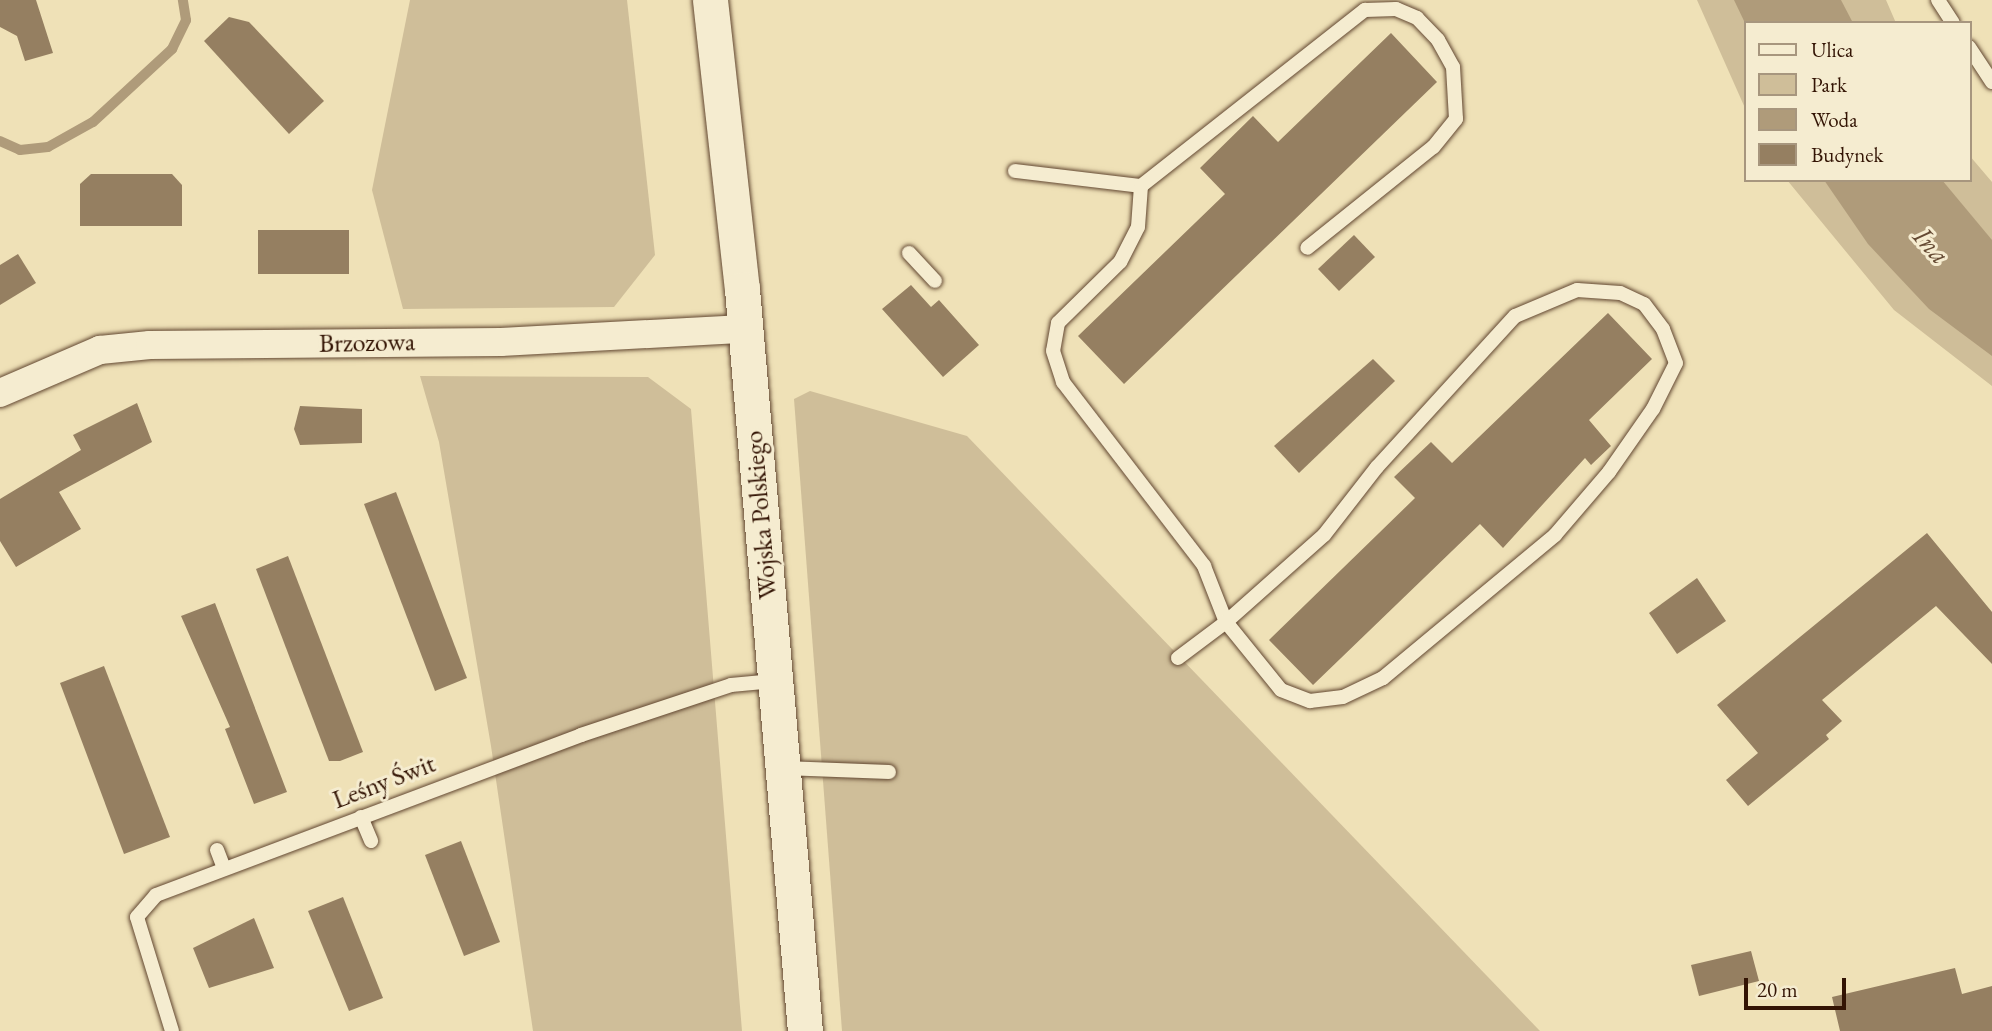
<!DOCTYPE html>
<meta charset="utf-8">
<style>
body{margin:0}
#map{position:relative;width:1992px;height:1031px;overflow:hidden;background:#efe1b7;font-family:"EB Garamond",serif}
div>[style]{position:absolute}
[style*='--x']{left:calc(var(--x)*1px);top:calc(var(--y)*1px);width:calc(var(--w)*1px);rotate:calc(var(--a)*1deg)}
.green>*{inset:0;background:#cfbe99}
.water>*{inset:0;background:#af9b7a}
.stream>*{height:10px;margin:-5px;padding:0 5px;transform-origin:5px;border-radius:5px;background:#af9b7a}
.building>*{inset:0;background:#957f61}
.roads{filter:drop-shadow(0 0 2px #624731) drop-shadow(0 0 2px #624731)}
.service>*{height:14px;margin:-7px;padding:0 7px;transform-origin:7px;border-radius:7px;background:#f5ecd0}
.minor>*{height:28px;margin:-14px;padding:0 14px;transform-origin:14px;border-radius:14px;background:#f5ecd0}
.tertiary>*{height:35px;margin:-17.5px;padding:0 17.5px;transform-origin:17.5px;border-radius:17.5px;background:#f5ecd0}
span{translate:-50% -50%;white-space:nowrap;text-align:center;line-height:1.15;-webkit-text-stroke:6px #f5ecd0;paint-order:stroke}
.street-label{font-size:26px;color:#331404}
.water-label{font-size:28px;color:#654a33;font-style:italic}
.legend{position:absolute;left:1744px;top:21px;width:228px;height:161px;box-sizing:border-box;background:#f5ecd0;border:2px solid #a7967e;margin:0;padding:9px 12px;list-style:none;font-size:21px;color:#331404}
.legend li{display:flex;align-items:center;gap:14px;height:35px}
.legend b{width:35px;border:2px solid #a7967e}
.scale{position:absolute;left:1744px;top:978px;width:102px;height:32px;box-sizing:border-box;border:4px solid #331404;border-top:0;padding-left:9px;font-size:21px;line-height:24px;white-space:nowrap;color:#331404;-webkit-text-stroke:5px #f5ecd0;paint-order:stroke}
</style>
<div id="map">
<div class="green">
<div style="clip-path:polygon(410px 0,627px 0,655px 255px,614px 307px,403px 309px,372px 190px)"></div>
<div style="clip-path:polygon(1697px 0,1886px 0,1896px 23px,1745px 23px,1745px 108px)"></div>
<div style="clip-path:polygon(1969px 155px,1992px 182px,1992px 386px,1894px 310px,1787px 180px,1969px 180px)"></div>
<div style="clip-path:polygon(420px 376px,648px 377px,691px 409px,742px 1031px,533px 1031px,491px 746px,439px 442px)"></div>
<div style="clip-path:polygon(810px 391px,967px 436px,1540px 1031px,842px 1031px,794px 399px)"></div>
</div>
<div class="water">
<div style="clip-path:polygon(1734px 0,1841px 0,1853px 23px,1745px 23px)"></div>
<div style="clip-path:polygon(1824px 180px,1942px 180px,1992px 240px,1992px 356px,1929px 309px,1868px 244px)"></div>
</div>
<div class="stream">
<div style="--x:0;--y:141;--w:22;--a:24"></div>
<div style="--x:20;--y:150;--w:28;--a:-6"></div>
<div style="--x:48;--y:147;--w:51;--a:-29.1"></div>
<div style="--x:93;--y:122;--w:108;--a:-42.7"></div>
<div style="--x:172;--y:49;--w:32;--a:-64"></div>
<div style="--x:186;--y:20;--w:20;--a:-99"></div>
</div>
<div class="building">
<div style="clip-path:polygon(0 0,36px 0,53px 53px,25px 61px,17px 36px,0 27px)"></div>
<div style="clip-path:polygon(229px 17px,249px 22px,324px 101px,289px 134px,204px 41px)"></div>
<div style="clip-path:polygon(1391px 33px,1437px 82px,1124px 384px,1078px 336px,1225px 194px,1200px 168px,1253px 116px,1278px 142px)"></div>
<div style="clip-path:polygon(91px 174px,172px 174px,182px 185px,182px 226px,80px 226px,80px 184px)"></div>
<div style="clip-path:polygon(258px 230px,349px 230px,349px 274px,258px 274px)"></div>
<div style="clip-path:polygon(1354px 235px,1375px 257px,1339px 291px,1318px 269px)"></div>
<div style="clip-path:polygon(18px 254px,36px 283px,0 305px,0 265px)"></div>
<div style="clip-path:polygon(911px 285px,931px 307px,939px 300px,979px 345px,943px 377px,882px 309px)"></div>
<div style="clip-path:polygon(1608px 313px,1652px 359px,1589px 420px,1611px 446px,1591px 465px,1585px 458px,1503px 548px,1480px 524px,1313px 685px,1269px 640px,1415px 498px,1394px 477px,1431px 442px,1452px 463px)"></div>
<div style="clip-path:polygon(1373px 359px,1395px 381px,1299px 473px,1274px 446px)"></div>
<div style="clip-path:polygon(137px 403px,152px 442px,59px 492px,81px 529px,16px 567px,0 541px,0 499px,81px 450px,73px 435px)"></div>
<div style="clip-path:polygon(300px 406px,362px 409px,362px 443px,300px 445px,294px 429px)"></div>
<div style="clip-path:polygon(396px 492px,467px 678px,435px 691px,364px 504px)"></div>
<div style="clip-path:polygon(1927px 533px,1992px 612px,1992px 664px,1936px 606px,1822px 700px,1842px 721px,1826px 735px,1829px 739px,1748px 806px,1726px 780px,1758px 753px,1717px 705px)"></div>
<div style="clip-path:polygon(288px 556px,363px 752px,340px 761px,329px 761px,256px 569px)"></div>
<div style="clip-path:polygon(1697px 578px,1726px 621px,1677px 654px,1649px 613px)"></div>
<div style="clip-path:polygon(215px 603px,287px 792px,254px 804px,225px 729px,230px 727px,181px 616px)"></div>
<div style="clip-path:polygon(104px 666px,170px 837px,124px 854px,60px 683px)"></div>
<div style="clip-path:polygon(461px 841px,500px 942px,464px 956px,425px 855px)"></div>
<div style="clip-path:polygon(343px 897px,383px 998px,349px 1011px,308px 911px)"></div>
<div style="clip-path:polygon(254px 918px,274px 968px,209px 988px,193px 948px)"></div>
<div style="clip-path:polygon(1751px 951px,1759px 981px,1699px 996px,1691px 965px)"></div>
<div style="clip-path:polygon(1955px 968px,1962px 994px,1992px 986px,1992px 1031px,1840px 1031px,1832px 997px)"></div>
</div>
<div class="roads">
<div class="service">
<div style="--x:1938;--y:0;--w:27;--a:57"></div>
<div style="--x:1969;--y:47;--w:42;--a:56.7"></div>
<div style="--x:1015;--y:171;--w:127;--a:6.8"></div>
<div style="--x:1141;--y:186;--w:285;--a:-38.2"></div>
<div style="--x:1365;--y:10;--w:31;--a:-2"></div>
<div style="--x:1396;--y:9;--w:23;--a:23"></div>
<div style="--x:1417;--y:18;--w:30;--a:46"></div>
<div style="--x:1438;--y:40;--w:31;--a:61"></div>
<div style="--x:1453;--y:67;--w:52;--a:86.7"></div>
<div style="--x:1456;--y:119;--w:36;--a:129"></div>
<div style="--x:1433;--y:147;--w:161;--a:141.3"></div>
<div style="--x:1141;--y:186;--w:41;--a:94.2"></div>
<div style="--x:1138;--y:227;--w:39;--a:117"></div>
<div style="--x:1120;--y:262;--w:87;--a:135.5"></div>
<div style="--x:1058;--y:323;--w:28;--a:100"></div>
<div style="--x:1053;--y:351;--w:33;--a:72"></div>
<div style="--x:1063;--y:382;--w:232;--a:52.5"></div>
<div style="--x:1204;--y:566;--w:60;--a:68.6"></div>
<div style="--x:1226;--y:622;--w:87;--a:51"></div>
<div style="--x:1281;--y:690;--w:31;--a:21"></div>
<div style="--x:1310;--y:701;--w:33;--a:-7"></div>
<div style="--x:1343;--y:697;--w:44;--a:-25.4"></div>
<div style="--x:1383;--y:678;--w:224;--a:-39.7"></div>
<div style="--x:1555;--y:535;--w:83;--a:-49.4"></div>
<div style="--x:1609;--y:472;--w:77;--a:-55.1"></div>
<div style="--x:1653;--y:409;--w:51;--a:-63.4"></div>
<div style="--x:1676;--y:363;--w:36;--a:-111"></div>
<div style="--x:1663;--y:329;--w:31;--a:-127"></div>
<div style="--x:1644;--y:304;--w:26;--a:-155"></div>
<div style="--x:1620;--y:293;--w:43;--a:-176"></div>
<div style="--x:1577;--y:290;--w:67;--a:157.2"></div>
<div style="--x:1515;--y:316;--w:205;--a:132.4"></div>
<div style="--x:1377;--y:467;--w:86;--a:127.9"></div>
<div style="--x:1324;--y:535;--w:131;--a:138.4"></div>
<div style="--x:1226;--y:622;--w:60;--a:143.1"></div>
<div style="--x:909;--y:253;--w:38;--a:47"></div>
<div style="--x:784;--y:768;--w:105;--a:2.2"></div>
<div style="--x:361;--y:817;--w:26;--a:67"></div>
<div style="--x:217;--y:850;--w:19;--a:69"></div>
<div style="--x:172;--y:1031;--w:119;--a:-107.1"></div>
<div style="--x:137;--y:917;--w:29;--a:-49"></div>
<div style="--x:156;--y:895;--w:454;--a:-20.6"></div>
<div style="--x:581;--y:735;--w:158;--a:-18.4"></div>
<div style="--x:731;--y:685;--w:43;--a:-5.3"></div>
</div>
<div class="minor">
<div style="--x:0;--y:393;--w:109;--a:-23.3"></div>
<div style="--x:100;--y:350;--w:50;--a:-5.7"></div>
<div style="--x:150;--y:345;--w:351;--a:-0.5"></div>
<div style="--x:501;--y:342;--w:243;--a:-3.1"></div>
</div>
<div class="tertiary">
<div style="--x:710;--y:0;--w:291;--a:83.7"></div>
<div style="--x:742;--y:289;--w:745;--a:85.15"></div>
</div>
</div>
<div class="street-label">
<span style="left:367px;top:343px;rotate:-1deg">Brzozowa</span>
<span style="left:761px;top:515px;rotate:-95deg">Wojska Polskiego</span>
<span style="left:384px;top:782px;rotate:-21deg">Leśny Świt</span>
</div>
<div class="water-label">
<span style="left:1932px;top:245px;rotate:48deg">Ina</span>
</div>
<ul class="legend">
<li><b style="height:9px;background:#f5ecd0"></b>Ulica</li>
<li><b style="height:19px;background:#cfbe99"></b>Park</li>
<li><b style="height:19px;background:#af9b7a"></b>Woda</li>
<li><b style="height:19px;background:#957f61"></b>Budynek</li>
</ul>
<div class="scale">20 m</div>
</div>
